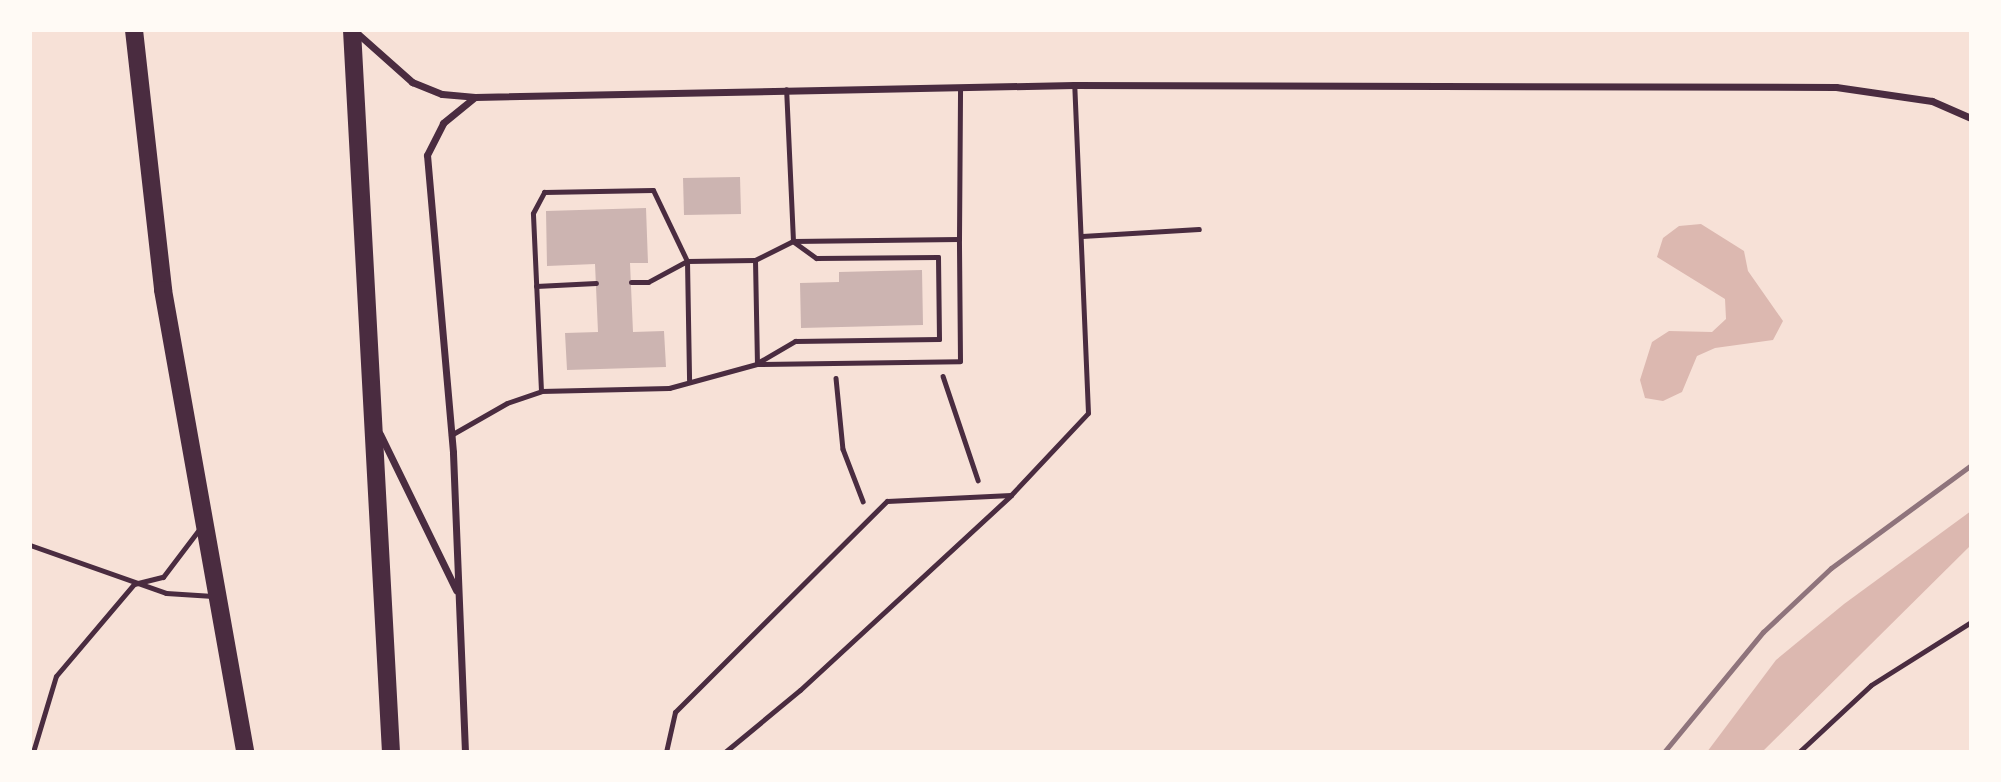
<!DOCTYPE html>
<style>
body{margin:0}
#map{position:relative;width:2001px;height:782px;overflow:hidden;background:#f7e1d7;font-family:Lato,sans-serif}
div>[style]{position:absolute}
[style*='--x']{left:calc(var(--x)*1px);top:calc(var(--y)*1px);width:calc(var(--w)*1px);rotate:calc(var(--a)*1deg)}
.water>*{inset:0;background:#dcb8b0}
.building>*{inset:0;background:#ccb4b1}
.path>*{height:4.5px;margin:-2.25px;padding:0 2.25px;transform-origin:2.25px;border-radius:2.25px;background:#4a2c40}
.service>*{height:5px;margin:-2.5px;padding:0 2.5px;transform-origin:2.5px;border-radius:2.5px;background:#4a2c40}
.minor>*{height:7px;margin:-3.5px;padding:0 3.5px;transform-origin:3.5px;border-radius:3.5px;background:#4a2c40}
.primary>*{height:18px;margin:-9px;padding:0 9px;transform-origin:9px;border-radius:9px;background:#4a2c40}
.rail>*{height:5px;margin:-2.5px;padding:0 2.5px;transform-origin:2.5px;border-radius:2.5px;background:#8f747c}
span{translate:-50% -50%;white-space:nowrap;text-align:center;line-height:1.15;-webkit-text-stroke:7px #fffaf5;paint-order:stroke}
.frame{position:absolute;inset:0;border:32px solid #fffaf5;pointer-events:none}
</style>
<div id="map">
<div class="water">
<div style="clip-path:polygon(1701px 224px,1744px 251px,1748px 271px,1783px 321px,1773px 340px,1715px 348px,1697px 356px,1682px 392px,1663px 401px,1645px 398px,1640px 380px,1652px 342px,1669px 331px,1712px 332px,1726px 319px,1725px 299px,1657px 257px,1663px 238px,1679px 226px)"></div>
<div style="clip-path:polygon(1971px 511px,1971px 545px,1762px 752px,1707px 752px,1776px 660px,1844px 604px)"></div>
</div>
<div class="building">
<div style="clip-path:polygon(740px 177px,741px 214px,684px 215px,683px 178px)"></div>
<div style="clip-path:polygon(646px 208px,648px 263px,630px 263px,633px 332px,664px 331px,666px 367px,567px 370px,565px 333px,598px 332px,595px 264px,547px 266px,546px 211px)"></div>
<div style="clip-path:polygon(922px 270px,923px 325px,801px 328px,800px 283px,839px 282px,839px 272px)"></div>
</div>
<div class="path">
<div style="--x:943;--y:376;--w:110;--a:71.4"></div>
<div style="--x:836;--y:378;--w:71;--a:84.4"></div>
<div style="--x:843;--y:449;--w:56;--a:69"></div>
</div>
<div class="service">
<div style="--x:1082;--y:236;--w:117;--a:-3.4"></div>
<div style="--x:959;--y:239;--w:151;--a:-89.6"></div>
<div style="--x:755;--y:260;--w:104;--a:88.9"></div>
<div style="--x:536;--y:286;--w:60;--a:-2.9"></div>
<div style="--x:759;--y:362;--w:42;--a:-30.3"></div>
<div style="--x:795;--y:341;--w:144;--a:-0.8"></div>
<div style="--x:939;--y:339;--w:82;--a:-90.7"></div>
<div style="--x:938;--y:257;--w:122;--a:179.5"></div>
<div style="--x:816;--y:258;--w:29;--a:-144"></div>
<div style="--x:793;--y:241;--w:152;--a:-92.6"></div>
<div style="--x:541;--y:391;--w:178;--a:-92.6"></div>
<div style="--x:533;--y:213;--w:24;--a:-62"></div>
<div style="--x:544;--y:192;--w:109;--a:-1.1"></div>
<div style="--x:653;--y:190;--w:79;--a:64.4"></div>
<div style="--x:687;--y:261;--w:119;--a:89"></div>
<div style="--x:451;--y:435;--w:64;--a:-29.7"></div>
<div style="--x:507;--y:403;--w:36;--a:-19"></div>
<div style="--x:541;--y:391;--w:128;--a:-1.3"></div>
<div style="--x:669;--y:388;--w:91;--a:-15.3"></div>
<div style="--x:757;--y:364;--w:203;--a:-0.8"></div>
<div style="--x:960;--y:361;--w:122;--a:-90.5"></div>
<div style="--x:959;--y:239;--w:166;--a:179.3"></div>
<div style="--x:793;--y:241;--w:42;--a:153.4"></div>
<div style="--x:755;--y:260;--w:68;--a:179.2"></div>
<div style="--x:687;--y:261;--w:44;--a:151.7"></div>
<div style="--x:648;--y:282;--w:17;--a:180"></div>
<div style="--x:30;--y:545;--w:144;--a:19.4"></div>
<div style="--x:166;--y:593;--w:47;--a:3.7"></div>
<div style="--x:33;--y:752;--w:79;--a:-73.2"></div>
<div style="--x:56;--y:676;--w:121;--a:-49.7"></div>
<div style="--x:134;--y:584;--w:30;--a:-14"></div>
<div style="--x:163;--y:577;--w:63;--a:-52.8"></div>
<div style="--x:666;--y:752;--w:41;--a:-77.3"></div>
<div style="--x:675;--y:712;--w:299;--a:-44.9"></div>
<div style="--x:887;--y:501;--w:124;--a:-2.8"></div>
<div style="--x:725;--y:752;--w:97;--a:-39.6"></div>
<div style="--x:800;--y:690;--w:287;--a:-42.7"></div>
<div style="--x:1011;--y:495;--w:112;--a:-46.8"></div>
<div style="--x:1088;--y:413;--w:328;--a:-92.4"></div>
<div style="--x:1799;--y:752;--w:98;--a:-42.9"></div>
<div style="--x:1871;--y:685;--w:118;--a:-32.2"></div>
</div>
<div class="minor">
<div style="--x:357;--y:33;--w:74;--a:41.7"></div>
<div style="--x:412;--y:82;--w:32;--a:22"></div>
<div style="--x:442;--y:94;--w:33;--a:5"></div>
<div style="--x:475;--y:97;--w:599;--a:-1.15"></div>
<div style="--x:1074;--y:85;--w:762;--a:0.15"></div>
<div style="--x:1836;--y:87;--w:97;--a:8.3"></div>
<div style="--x:1932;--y:101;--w:43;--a:23.6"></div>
<div style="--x:380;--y:434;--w:174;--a:64"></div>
<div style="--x:465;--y:752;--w:300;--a:-92.3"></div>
<div style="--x:453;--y:452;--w:298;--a:-95"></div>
<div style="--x:427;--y:155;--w:36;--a:-63"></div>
<div style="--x:443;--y:123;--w:41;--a:-39.1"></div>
</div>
<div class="primary">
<div style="--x:134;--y:30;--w:262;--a:83.6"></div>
<div style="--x:163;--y:290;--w:469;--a:79.9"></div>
<div style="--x:352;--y:30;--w:723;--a:86.91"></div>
</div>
<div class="rail">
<div style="--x:1664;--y:752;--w:156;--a:-50.5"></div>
<div style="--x:1763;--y:632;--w:93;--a:-43.3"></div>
<div style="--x:1831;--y:568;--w:174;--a:-36.3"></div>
</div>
<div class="frame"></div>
</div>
